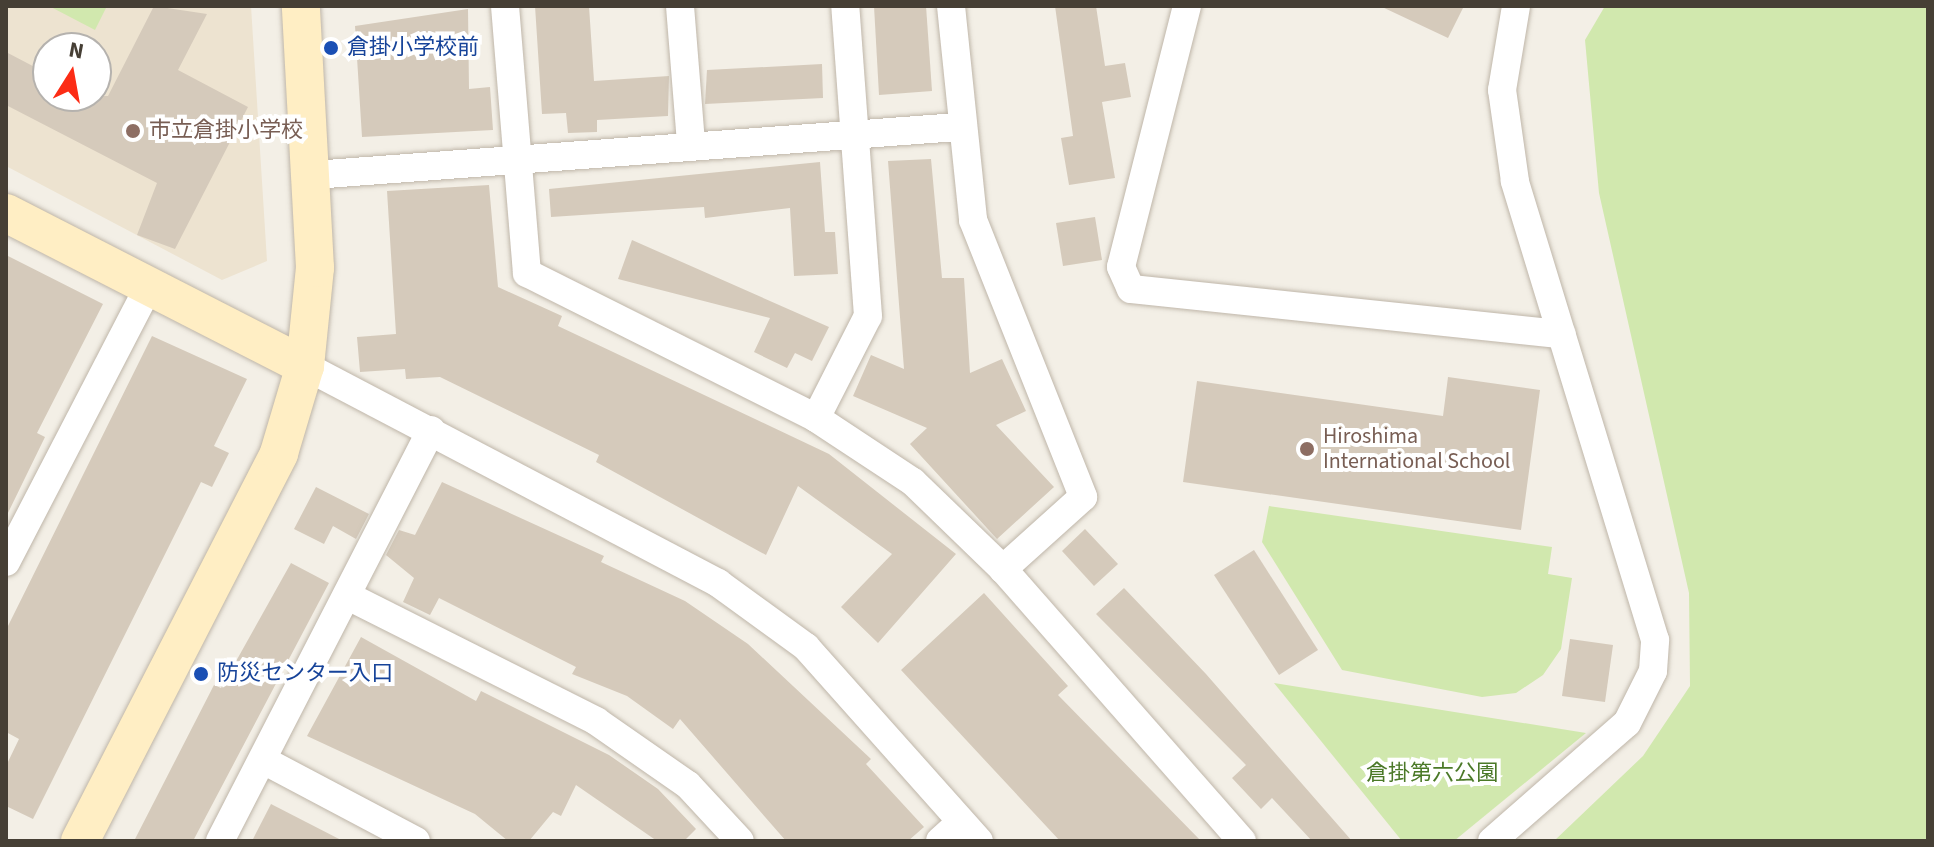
<!DOCTYPE html>
<meta charset="utf-8">
<style>
body{margin:0}
#map{position:relative;width:1934px;height:847px;overflow:hidden;background:#f3efe6;font-family:"Source Sans 3","Noto Sans JP",sans-serif}
div>[style]{position:absolute}
[style*='--x']{left:calc(var(--x)*1px);top:calc(var(--y)*1px);width:calc(var(--w)*1px);rotate:calc(var(--a)*1deg)}
.education>*{inset:0;background:#ede3d0}
.green>*{inset:0;background:#d1e8ae}
.building>*{inset:0;background:#d5cabb}
.roads{filter:drop-shadow(0 0 2px #bfb6a9) drop-shadow(0 0 2px #bfb6a9)}
.street>*{height:28px;margin:-14px;padding:0 14px;transform-origin:14px;border-radius:14px;background:#fff}
.secondary>*{height:38px;margin:-19px;padding:0 19px;transform-origin:19px;border-radius:19px;background:#ffeec4}
.dots>*{width:22px;height:22px;translate:-50% -50%;box-sizing:border-box;border:4px solid #fff;border-radius:50%}
span{translate:-50% -50%;white-space:nowrap;text-align:center;line-height:1.15;-webkit-text-stroke:8px #fff;paint-order:stroke}
.transit-label{font-size:22px;color:#164399}
.left{translate:0 -50%;text-align:left}
.education-label{font-size:22px;color:#785e54}
.park-label{font-size:22px;color:#4b7928}
.frame{position:absolute;inset:0;border:8px solid #463f35;pointer-events:none}
.north{position:absolute;left:32px;top:32px;width:80px;height:80px;box-sizing:border-box;background:#fff;border:2px solid #b5b2ae;border-radius:50%;rotate:11deg;font-size:22px;font-weight:700;line-height:32px;text-align:center;color:#463f35}
.north::after{content:'';display:block;margin:auto;width:28px;height:36px;background:#fc2c15;clip-path:polygon(50% 0,100% 100%,50% 72%,0 100%)}
</style>
<div id="map">
<div class="education">
<div style="clip-path:polygon(evenodd,6px 6px,251px 6px,267px 261px,222px 280px,6px 166px,6px 6px,48px 48px,96px 48px,96px 96px,48px 96px,48px 48px)"></div>
</div>
<div class="green">
<div style="clip-path:polygon(49px 6px,107px 6px,95px 30px)"></div>
<div style="clip-path:polygon(1605px 6px,1928px 6px,1928px 841px,1554px 841px,1643px 756px,1690px 686px,1689px 593px,1599px 193px,1585px 40px)"></div>
<div style="clip-path:polygon(1269px 506px,1552px 547px,1548px 574px,1572px 578px,1561px 649px,1543px 675px,1516px 693px,1482px 697px,1342px 670px,1262px 542px)"></div>
<div style="clip-path:polygon(1274px 683px,1586px 733px,1454px 841px,1402px 841px)"></div>
</div>
<div class="building">
<div style="clip-path:polygon(154px 6px,207px 14px,178px 70px,248px 107px,175px 249px,137px 235px,157px 183px,6px 105px,6px 52px,48px 74px,48px 96px,108px 96px)"></div>
<div style="clip-path:polygon(535px 6px,589px 6px,594px 81px,669px 76px,668px 116px,597px 120px,597px 132px,568px 133px,566px 113px,542px 114px)"></div>
<div style="clip-path:polygon(874px 6px,926px 6px,932px 91px,879px 95px)"></div>
<div style="clip-path:polygon(1055px 6px,1096px 6px,1105px 66px,1125px 63px,1131px 97px,1102px 102px,1115px 178px,1069px 185px,1061px 138px,1073px 136px)"></div>
<div style="clip-path:polygon(1380px 6px,1464px 6px,1448px 38px)"></div>
<div style="clip-path:polygon(468px 9px,469px 89px,490px 87px,493px 130px,362px 137px,355px 26px)"></div>
<div style="clip-path:polygon(822px 64px,823px 98px,705px 104px,707px 70px)"></div>
<div style="clip-path:polygon(931px 159px,942px 278px,964px 278px,970px 373px,1002px 359px,1026px 411px,996px 425px,1054px 487px,997px 539px,910px 444px,927px 428px,853px 396px,871px 355px,904px 369px,888px 161px)"></div>
<div style="clip-path:polygon(820px 162px,825px 232px,835px 232px,838px 274px,794px 276px,790px 208px,705px 218px,704px 207px,551px 217px,549px 189px)"></div>
<div style="clip-path:polygon(489px 185px,498px 287px,562px 316px,558px 326px,829px 454px,956px 554px,878px 643px,841px 607px,892px 554px,798px 486px,766px 555px,596px 462px,599px 455px,440px 377px,406px 379px,405px 369px,360px 372px,357px 337px,396px 334px,387px 191px)"></div>
<div style="clip-path:polygon(1095px 217px,1102px 260px,1063px 266px,1056px 223px)"></div>
<div style="clip-path:polygon(632px 240px,829px 327px,812px 361px,795px 353px,787px 368px,754px 352px,770px 318px,618px 279px)"></div>
<div style="clip-path:polygon(6px 255px,103px 304px,37px 433px,45px 437px,6px 517px)"></div>
<div style="clip-path:polygon(152px 336px,247px 379px,214px 446px,229px 453px,212px 487px,201px 482px,33px 819px,6px 806px,6px 766px,19px 739px,6px 732px,6px 630px)"></div>
<div style="clip-path:polygon(1448px 377px,1540px 390px,1521px 530px,1183px 482px,1197px 381px,1443px 416px)"></div>
<div style="clip-path:polygon(442px 482px,604px 556px,601px 562px,685px 601px,748px 644px,871px 759px,866px 764px,924px 827px,908px 841px,786px 841px,680px 719px,673px 729px,627px 696px,572px 674px,576px 667px,439px 598px,430px 615px,403px 602px,414px 578px,386px 555px,399px 530px,415px 535px)"></div>
<div style="clip-path:polygon(316px 487px,369px 514px,356px 539px,333px 526px,324px 544px,294px 529px)"></div>
<div style="clip-path:polygon(1085px 529px,1118px 564px,1094px 586px,1062px 551px)"></div>
<div style="clip-path:polygon(1254px 550px,1318px 650px,1279px 675px,1214px 575px)"></div>
<div style="clip-path:polygon(291px 563px,329px 583px,193px 841px,134px 841px,214px 685px,221px 688px)"></div>
<div style="clip-path:polygon(1124px 588px,1206px 674px,1352px 841px,1312px 841px,1272px 798px,1261px 809px,1232px 778px,1246px 765px,1096px 614px)"></div>
<div style="clip-path:polygon(984px 593px,1068px 686px,1058px 695px,1201px 841px,1060px 841px,901px 670px)"></div>
<div style="clip-path:polygon(361px 637px,476px 701px,481px 691px,609px 755px,658px 789px,696px 829px,684px 841px,657px 841px,576px 785px,561px 816px,553px 812px,529px 841px,508px 841px,475px 814px,307px 736px)"></div>
<div style="clip-path:polygon(1570px 639px,1613px 645px,1605px 702px,1562px 696px)"></div>
<div style="clip-path:polygon(271px 804px,343px 841px,252px 841px)"></div>
</div>
<div class="roads">
<div class="street">
<div style="--x:505;--y:6;--w:268;--a:85.3"></div>
<div style="--x:527;--y:273;--w:323;--a:26.6"></div>
<div style="--x:816;--y:418;--w:116;--a:33.4"></div>
<div style="--x:913;--y:482;--w:125;--a:44"></div>
<div style="--x:1003;--y:569;--w:362;--a:48.7"></div>
<div style="--x:680;--y:6;--w:137;--a:85.4"></div>
<div style="--x:951;--y:6;--w:215;--a:84.1"></div>
<div style="--x:973;--y:220;--w:298;--a:68.3"></div>
<div style="--x:1083;--y:497;--w:108;--a:138"></div>
<div style="--x:1187;--y:6;--w:269;--a:104.2"></div>
<div style="--x:1121;--y:267;--w:24;--a:66"></div>
<div style="--x:1131;--y:289;--w:433;--a:6"></div>
<div style="--x:313;--y:175;--w:647;--a:-4.26"></div>
<div style="--x:305;--y:366;--w:467;--a:27.7"></div>
<div style="--x:718;--y:583;--w:109;--a:36"></div>
<div style="--x:806;--y:647;--w:260;--a:48.3"></div>
<div style="--x:816;--y:418;--w:114;--a:-63"></div>
<div style="--x:868;--y:316;--w:311;--a:-94.2"></div>
<div style="--x:6;--y:562;--w:311;--a:-62.6"></div>
<div style="--x:348;--y:596;--w:278;--a:26.7"></div>
<div style="--x:596;--y:721;--w:112;--a:34.8"></div>
<div style="--x:688;--y:785;--w:76;--a:47.1"></div>
<div style="--x:263;--y:760;--w:173;--a:27.9"></div>
<div style="--x:220;--y:841;--w:462;--a:-62.8"></div>
<div style="--x:940;--y:841;--w:28;--a:-42"></div>
<div style="--x:1492;--y:841;--w:179;--a:-41.2"></div>
<div style="--x:1627;--y:723;--w:58;--a:-63.4"></div>
<div style="--x:1653;--y:671;--w:31;--a:-86"></div>
<div style="--x:1655;--y:640;--w:480;--a:-107"></div>
<div style="--x:1515;--y:181;--w:92;--a:-98.1"></div>
<div style="--x:1502;--y:90;--w:85;--a:-80.5"></div>
</div>
<div class="secondary">
<div style="--x:6;--y:213;--w:336;--a:27.1"></div>
<div style="--x:80;--y:841;--w:436;--a:-62.8"></div>
<div style="--x:279;--y:453;--w:91;--a:-73.4"></div>
<div style="--x:305;--y:366;--w:99;--a:-84.2"></div>
<div style="--x:315;--y:268;--w:262;--a:-93.1"></div>
</div>
</div>
<div class="dots">
<div style="left:331px;top:48px;background:#1a4fb4"></div>
<div style="left:133px;top:131px;background:#8d6e63"></div>
<div style="left:1307px;top:449px;background:#8d6e63"></div>
<div style="left:201px;top:674px;background:#1a4fb4"></div>
</div>
<div class="transit-label">
<span class="left" style="left:347px;top:48px">倉掛小学校前</span>
<span class="left" style="left:217px;top:674px">防災センター入口</span>
</div>
<div class="education-label">
<span class="left" style="left:149px;top:131px">市立倉掛小学校</span>
<span class="left" style="left:1323px;top:449px">Hiroshima<br>International School</span>
</div>
<div class="park-label">
<span style="left:1432px;top:774px">倉掛第六公園</span>
</div>
<div class="frame"></div>
<div class="north">N</div>
</div>
